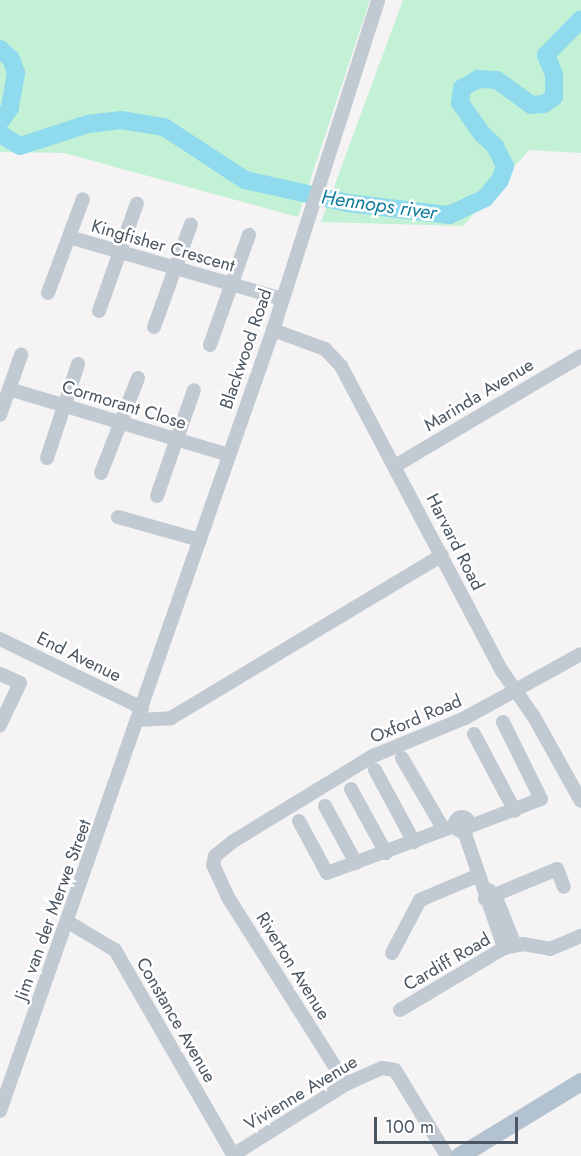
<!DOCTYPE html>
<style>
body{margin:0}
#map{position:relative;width:581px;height:1156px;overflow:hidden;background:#f5f3f3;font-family:Jost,sans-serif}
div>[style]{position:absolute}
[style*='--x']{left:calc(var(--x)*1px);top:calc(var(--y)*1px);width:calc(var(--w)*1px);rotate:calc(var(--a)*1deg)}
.green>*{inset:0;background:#c3f1d5}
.river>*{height:18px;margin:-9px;padding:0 9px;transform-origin:9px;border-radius:9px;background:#90daee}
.minor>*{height:14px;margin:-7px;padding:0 7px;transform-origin:7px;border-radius:7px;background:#c1cad2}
.minor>.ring{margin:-7px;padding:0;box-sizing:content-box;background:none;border:14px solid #c1cad2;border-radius:50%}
.major>*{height:18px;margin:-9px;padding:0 9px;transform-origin:9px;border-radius:9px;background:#b3c2d1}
span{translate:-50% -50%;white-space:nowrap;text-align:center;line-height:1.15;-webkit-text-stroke:5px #fff;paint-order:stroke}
.street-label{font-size:18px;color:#4a5661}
.water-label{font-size:20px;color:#0c7c9b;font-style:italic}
.scale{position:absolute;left:374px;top:1117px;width:144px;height:27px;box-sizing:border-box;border:3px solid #4a5661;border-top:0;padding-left:8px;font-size:18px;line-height:21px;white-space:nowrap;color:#4a5661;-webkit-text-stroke:4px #fff;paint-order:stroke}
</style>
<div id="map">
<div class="green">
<div style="clip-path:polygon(0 0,370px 0,298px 217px,64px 153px,0 152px)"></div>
<div style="clip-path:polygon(403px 0,581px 0,581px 153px,529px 150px,463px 226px,321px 222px)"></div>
</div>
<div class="river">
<div style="--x:0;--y:49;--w:15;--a:42"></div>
<div style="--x:11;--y:59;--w:15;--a:70"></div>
<div style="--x:16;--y:73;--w:36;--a:100"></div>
<div style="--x:10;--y:108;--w:17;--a:126"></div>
<div style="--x:0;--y:134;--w:23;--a:31"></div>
<div style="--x:20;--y:146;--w:71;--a:-17.9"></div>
<div style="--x:88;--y:124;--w:33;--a:-7"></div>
<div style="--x:121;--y:120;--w:44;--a:9.2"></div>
<div style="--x:164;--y:127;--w:97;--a:33.2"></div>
<div style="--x:245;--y:180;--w:106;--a:12.6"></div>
<div style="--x:348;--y:203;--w:102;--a:6.8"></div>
<div style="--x:449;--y:215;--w:40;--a:-25"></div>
<div style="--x:485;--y:198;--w:23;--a:-50"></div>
<div style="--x:500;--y:180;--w:15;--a:-70"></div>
<div style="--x:505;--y:166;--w:22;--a:-117"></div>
<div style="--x:495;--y:146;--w:18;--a:-137"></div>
<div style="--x:482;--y:134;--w:38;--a:-125"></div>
<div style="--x:460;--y:103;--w:15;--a:-82"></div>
<div style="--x:462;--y:88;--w:18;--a:-29"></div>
<div style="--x:478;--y:79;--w:19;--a:3"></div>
<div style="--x:497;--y:80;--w:42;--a:36.3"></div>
<div style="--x:531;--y:105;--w:13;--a:-4"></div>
<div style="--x:544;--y:104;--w:12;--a:-35"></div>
<div style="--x:554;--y:97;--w:23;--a:-90"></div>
<div style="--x:554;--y:74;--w:21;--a:-113"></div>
<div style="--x:546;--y:55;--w:50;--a:-45.8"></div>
</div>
<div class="minor">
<div style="--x:69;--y:237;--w:222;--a:16.2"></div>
<div style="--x:48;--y:293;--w:100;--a:-69.6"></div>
<div style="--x:99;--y:311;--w:114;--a:-70.6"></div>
<div style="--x:154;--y:327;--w:109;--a:-70.2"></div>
<div style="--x:273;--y:330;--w:55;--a:20.1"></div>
<div style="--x:325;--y:349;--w:23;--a:47"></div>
<div style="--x:341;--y:366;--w:345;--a:62.2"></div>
<div style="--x:502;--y:671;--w:56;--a:55.2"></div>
<div style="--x:534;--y:717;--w:96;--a:60.8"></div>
<div style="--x:210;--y:345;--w:117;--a:-70.5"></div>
<div style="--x:9;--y:389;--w:230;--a:16.7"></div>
<div style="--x:0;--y:415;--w:64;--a:-70.7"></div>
<div style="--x:47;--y:458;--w:99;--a:-71.7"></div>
<div style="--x:395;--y:466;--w:216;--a:-30.6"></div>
<div style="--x:101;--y:473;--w:102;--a:-68.7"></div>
<div style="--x:157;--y:496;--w:112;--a:-70.8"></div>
<div style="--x:118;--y:517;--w:85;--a:15.7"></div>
<div style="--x:0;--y:639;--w:158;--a:25.9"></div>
<div style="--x:0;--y:674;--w:22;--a:24"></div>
<div style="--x:20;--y:683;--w:47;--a:115.5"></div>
<div style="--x:138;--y:720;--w:33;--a:-3"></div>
<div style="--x:171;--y:718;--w:316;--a:-31"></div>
<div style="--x:474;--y:734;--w:87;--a:62"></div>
<div style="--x:402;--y:758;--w:83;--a:59.7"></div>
<div style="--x:375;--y:770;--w:82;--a:61.6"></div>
<div style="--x:351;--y:789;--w:73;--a:61.3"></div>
<div style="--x:325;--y:806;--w:65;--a:61.5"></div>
<div class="ring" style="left:455px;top:817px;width:0;height:0"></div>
<div style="--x:299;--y:821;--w:59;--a:61.7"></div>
<div style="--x:327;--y:873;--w:135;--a:-20.3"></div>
<div style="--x:468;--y:827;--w:78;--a:-21"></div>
<div style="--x:541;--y:799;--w:86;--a:-116.3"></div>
<div style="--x:464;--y:831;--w:124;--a:71.1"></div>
<div style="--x:489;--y:890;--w:8;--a:40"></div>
<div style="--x:495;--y:895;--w:54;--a:68.2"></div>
<div style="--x:485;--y:899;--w:78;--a:-22.6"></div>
<div style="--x:557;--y:869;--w:19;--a:69"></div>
<div style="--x:68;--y:922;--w:55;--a:30.8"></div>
<div style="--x:115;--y:950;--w:238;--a:60"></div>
<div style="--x:392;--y:953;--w:60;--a:-62.2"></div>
<div style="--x:420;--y:900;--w:64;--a:-23"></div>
<div style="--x:400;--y:1010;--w:121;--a:-30.8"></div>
<div style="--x:504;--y:948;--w:19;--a:-12"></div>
<div style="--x:523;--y:944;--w:27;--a:10"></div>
<div style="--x:550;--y:949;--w:34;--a:-23"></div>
<div style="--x:346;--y:1084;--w:221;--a:-122.3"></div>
<div style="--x:228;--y:897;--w:35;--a:-115"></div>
<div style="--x:213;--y:865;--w:9;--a:-77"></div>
<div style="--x:215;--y:856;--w:22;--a:-39"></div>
<div style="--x:232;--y:842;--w:165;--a:-31.4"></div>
<div style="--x:373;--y:756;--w:100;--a:-22.4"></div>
<div style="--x:465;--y:718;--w:132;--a:-28.9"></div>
<div style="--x:0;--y:1111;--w:827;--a:-70.73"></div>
<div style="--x:273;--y:330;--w:346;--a:-72.3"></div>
<div style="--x:233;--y:1155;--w:133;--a:-32.1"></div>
<div style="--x:346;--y:1084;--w:39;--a:-24"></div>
<div style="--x:382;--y:1068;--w:13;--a:9"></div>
<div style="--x:395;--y:1070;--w:100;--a:58.8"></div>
</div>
<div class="major">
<div style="--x:460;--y:1156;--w:142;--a:-31.4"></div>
</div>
<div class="street-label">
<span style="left:163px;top:246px;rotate:16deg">Kingfisher Crescent</span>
<span style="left:246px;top:349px;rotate:-71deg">Blackwood Road</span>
<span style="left:479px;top:395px;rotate:-31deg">Marinda Avenue</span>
<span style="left:124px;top:405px;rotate:17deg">Cormorant Close</span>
<span style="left:455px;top:542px;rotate:63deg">Harvard Road</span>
<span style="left:79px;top:657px;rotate:26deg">End Avenue</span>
<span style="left:416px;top:719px;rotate:-23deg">Oxford Road</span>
<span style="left:53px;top:910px;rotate:-70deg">Jim van der Merwe Street</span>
<span style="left:447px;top:962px;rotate:-30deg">Cardiff Road</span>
<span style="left:293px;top:966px;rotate:58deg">Riverton Avenue</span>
<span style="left:176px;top:1020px;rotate:60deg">Constance Avenue</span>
<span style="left:301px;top:1093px;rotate:-31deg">Vivienne Avenue</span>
</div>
<div class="water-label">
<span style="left:379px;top:205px;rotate:8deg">Hennops river</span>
</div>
<div class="scale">100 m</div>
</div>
